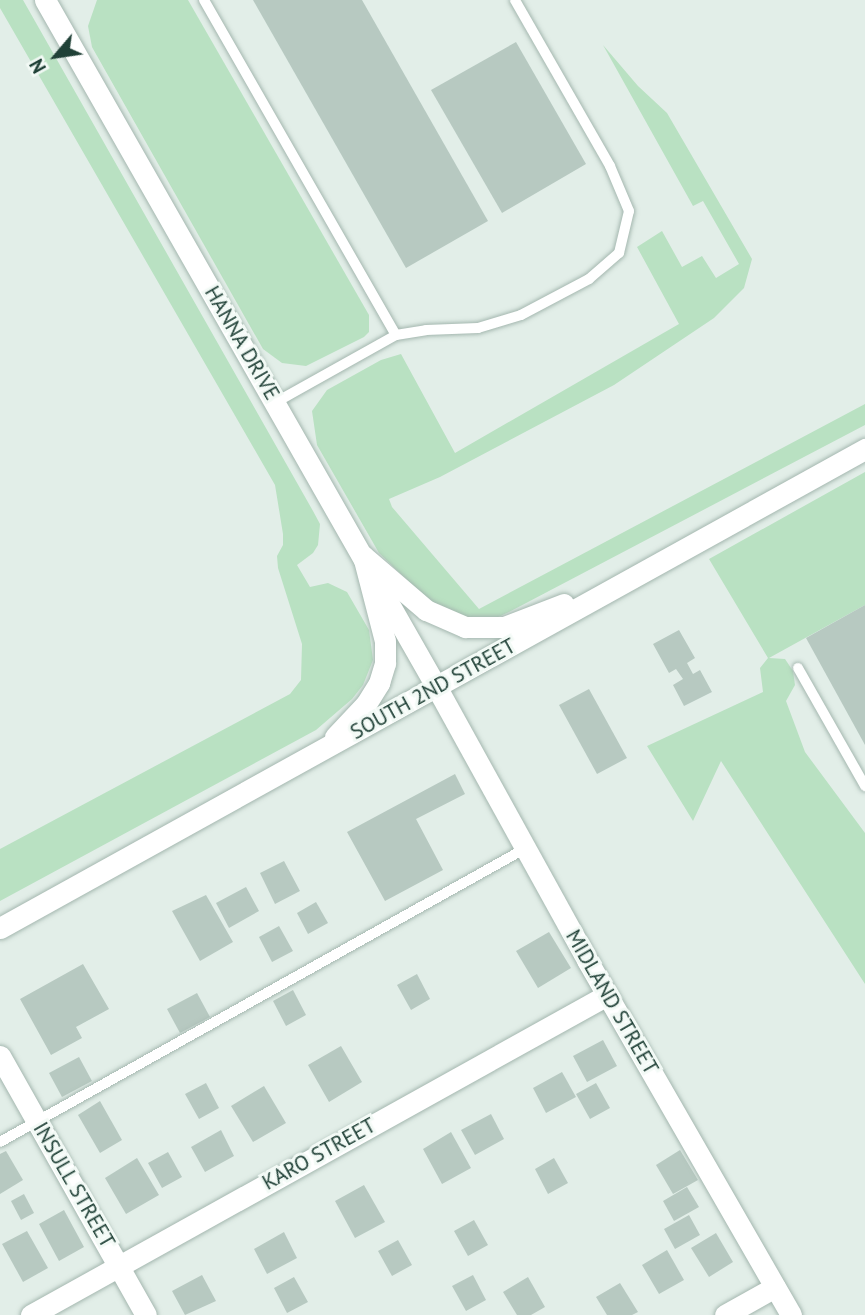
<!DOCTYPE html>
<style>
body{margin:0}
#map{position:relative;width:865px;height:1315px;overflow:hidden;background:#e2eee8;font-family:"PT Sans",sans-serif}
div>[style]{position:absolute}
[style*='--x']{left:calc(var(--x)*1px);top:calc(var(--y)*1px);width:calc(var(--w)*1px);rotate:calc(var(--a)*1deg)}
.green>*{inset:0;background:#b9e1c2}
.building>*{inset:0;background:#b7c9c1}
.roads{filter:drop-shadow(0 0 2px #a4b7af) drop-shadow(0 0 2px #a4b7af)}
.service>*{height:10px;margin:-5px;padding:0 5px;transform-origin:5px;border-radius:5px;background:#fff}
.minor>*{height:21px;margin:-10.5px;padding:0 10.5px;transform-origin:10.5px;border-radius:10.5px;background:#fff}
.tertiary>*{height:21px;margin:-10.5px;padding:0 10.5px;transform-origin:10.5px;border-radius:10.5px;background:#fff}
.secondary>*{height:21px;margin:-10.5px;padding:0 10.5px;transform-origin:10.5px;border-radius:10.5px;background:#fff}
span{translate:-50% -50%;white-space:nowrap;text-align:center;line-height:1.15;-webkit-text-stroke:6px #f3faf6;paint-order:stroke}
.street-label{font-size:21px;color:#204137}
.north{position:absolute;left:21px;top:21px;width:70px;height:70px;-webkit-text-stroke:5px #f3faf6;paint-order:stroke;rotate:241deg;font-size:19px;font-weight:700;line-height:28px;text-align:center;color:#204137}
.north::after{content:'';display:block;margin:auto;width:24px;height:32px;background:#204137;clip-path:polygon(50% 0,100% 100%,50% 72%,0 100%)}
</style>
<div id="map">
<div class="green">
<div style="clip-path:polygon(0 0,23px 0,313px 511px,320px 524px,318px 545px,313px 553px,297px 565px,310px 587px,328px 583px,347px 592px,369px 630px,373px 660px,363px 685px,352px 699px,316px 730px,0 901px,0 849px,290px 694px,301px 680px,302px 644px,278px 568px,277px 556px,283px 545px,283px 534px,275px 485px,0 8px)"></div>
<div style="clip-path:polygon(188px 0,369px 315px,369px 332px,364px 337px,306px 366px,282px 363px,263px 349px,92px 47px,88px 26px,97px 0)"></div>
<div style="clip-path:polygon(603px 45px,638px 86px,667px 113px,752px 259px,744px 288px,714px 318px,614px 385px,440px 477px,389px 499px,392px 507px,479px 609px,865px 404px,865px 425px,509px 612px,496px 618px,465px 618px,433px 605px,379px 553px,317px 445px,312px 411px,327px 390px,381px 360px,401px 354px,455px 453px,679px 324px,637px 247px,662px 231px,682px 267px,702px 256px,716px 278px,739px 264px,703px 201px,693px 206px)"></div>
<div style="clip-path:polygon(865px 472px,865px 605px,769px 658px,785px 659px,793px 671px,795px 685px,786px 701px,805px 752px,865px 833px,865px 984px,721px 761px,693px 821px,647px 746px,763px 692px,760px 668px,768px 658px,709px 559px)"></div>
</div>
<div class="building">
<div style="clip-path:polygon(253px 0,362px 0,488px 221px,406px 268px)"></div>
<div style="clip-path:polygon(516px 42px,586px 164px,502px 213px,431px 90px)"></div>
<div style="clip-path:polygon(865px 605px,865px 745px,806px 638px)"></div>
<div style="clip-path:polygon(679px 630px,695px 658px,687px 663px,693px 674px,700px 670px,712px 692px,684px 706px,673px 685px,683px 679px,676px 669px,669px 673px,653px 644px)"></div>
<div style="clip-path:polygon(589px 689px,627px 758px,597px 774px,559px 705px)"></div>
<div style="clip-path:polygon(455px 774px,465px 794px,416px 819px,443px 870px,385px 901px,347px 832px)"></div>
<div style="clip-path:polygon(284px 861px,300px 891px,275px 904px,260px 873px)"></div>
<div style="clip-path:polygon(246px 887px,259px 911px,229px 928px,216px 903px)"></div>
<div style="clip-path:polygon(206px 895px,233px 942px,200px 961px,172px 911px)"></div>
<div style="clip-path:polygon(316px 902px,328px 923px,308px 934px,297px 913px)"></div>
<div style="clip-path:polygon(279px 926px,293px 951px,272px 962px,259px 937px)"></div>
<div style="clip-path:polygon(549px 932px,571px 968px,538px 988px,516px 951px)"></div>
<div style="clip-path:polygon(83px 964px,109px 1009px,76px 1027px,82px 1038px,51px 1055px,20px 999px)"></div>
<div style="clip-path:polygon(417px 974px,430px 999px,411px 1010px,397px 985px)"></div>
<div style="clip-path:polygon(293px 990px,306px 1015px,286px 1026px,273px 1001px)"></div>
<div style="clip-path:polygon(197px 993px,210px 1017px,180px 1033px,167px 1009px)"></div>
<div style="clip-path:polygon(603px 1040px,617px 1066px,587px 1082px,573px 1056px)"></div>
<div style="clip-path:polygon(341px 1046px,362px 1082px,329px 1102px,308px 1065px)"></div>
<div style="clip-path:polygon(79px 1057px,92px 1081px,62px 1097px,49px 1073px)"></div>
<div style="clip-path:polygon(562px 1072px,576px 1097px,546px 1113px,533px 1088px)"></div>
<div style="clip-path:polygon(206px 1083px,219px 1108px,199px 1119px,185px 1094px)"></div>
<div style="clip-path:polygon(596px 1083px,610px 1108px,590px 1119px,576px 1094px)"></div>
<div style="clip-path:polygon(264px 1086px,286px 1123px,253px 1142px,231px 1106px)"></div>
<div style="clip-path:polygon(100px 1101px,122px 1140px,100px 1153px,78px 1115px)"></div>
<div style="clip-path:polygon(491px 1114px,504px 1139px,475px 1155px,461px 1130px)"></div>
<div style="clip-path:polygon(221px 1130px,234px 1156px,205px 1172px,191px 1147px)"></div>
<div style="clip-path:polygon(451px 1132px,471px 1168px,442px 1184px,423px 1149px)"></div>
<div style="clip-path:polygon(680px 1150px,698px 1180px,673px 1194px,656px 1165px)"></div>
<div style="clip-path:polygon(6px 1151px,23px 1180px,0 1194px,0 1154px)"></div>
<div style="clip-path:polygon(168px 1152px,182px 1177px,162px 1188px,148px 1163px)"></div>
<div style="clip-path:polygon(137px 1158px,159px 1195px,126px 1214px,105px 1178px)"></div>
<div style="clip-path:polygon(554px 1158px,568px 1183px,548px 1194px,535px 1169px)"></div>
<div style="clip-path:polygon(364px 1185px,385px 1222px,355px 1238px,335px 1201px)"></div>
<div style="clip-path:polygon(687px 1187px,699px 1207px,674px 1221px,663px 1201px)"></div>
<div style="clip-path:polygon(24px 1194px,34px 1213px,21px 1220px,11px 1201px)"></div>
<div style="clip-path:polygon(64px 1210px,84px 1247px,59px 1261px,39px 1224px)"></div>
<div style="clip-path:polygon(689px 1215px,700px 1235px,675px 1249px,664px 1229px)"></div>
<div style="clip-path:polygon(474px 1220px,488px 1245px,468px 1256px,454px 1231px)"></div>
<div style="clip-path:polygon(27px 1231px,48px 1268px,23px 1282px,2px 1244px)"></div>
<div style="clip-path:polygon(284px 1232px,297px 1258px,267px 1274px,254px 1249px)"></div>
<div style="clip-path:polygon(716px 1233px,733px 1262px,709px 1277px,691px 1248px)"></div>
<div style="clip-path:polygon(398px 1240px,412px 1265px,392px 1276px,378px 1251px)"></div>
<div style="clip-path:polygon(667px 1250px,684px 1280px,659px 1294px,642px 1265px)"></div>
<div style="clip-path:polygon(202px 1275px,216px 1301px,185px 1315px,172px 1291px)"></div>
<div style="clip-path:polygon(473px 1275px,486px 1300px,466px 1311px,452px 1286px)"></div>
<div style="clip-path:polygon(294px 1277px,308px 1302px,287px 1313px,274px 1288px)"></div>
<div style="clip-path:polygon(528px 1277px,545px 1307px,531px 1315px,517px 1315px,503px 1292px)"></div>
<div style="clip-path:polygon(620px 1283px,638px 1312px,632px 1315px,607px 1315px,596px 1297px)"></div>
</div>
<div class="roads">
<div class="service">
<div style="--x:204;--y:0;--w:386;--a:60.2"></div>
<div style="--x:396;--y:335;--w:137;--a:150.8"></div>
<div style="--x:396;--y:335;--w:30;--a:-9"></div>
<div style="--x:426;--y:330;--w:52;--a:-2.2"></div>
<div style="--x:478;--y:328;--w:45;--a:-16.8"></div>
<div style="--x:521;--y:315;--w:77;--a:-27.9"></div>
<div style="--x:589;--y:279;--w:40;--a:-41"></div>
<div style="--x:619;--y:253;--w:43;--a:-76.6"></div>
<div style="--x:629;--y:211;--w:49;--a:-112.9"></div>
<div style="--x:610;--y:166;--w:191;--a:-119.8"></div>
<div style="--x:798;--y:668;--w:136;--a:60.4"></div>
<div style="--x:0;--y:1142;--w:603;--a:-29.2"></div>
</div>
<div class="minor">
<div style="--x:437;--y:688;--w:311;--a:61.1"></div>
<div style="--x:587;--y:960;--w:409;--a:60.1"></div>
<div style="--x:0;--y:1056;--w:297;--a:60.6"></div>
<div style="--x:31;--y:1315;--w:659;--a:-29.05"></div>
<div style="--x:725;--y:1315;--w:57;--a:-29.2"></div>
</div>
<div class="tertiary">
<div style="--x:45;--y:0;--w:792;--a:60.33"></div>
</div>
<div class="secondary">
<div style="--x:363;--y:556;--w:83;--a:40.6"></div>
<div style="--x:426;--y:610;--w:43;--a:23.6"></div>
<div style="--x:465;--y:627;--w:39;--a:0"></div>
<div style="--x:504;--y:627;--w:64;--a:-21"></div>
<div style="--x:335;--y:737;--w:45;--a:-46.8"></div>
<div style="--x:366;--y:704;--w:25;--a:-58"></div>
<div style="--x:379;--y:683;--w:21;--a:-73"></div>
<div style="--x:385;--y:663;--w:22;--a:-90"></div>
<div style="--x:385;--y:641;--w:88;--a:-104.5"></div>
<div style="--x:0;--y:928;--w:989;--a:-28.98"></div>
</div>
</div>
<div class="street-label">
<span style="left:242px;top:343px;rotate:60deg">HANNA DRIVE</span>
<span style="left:433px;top:689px;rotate:-29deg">SOUTH 2ND STREET</span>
<span style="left:612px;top:1002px;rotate:60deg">MIDLAND STREET</span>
<span style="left:319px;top:1154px;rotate:-29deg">KARO STREET</span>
<span style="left:74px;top:1185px;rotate:60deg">INSULL STREET</span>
</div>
<div class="north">N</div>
</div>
